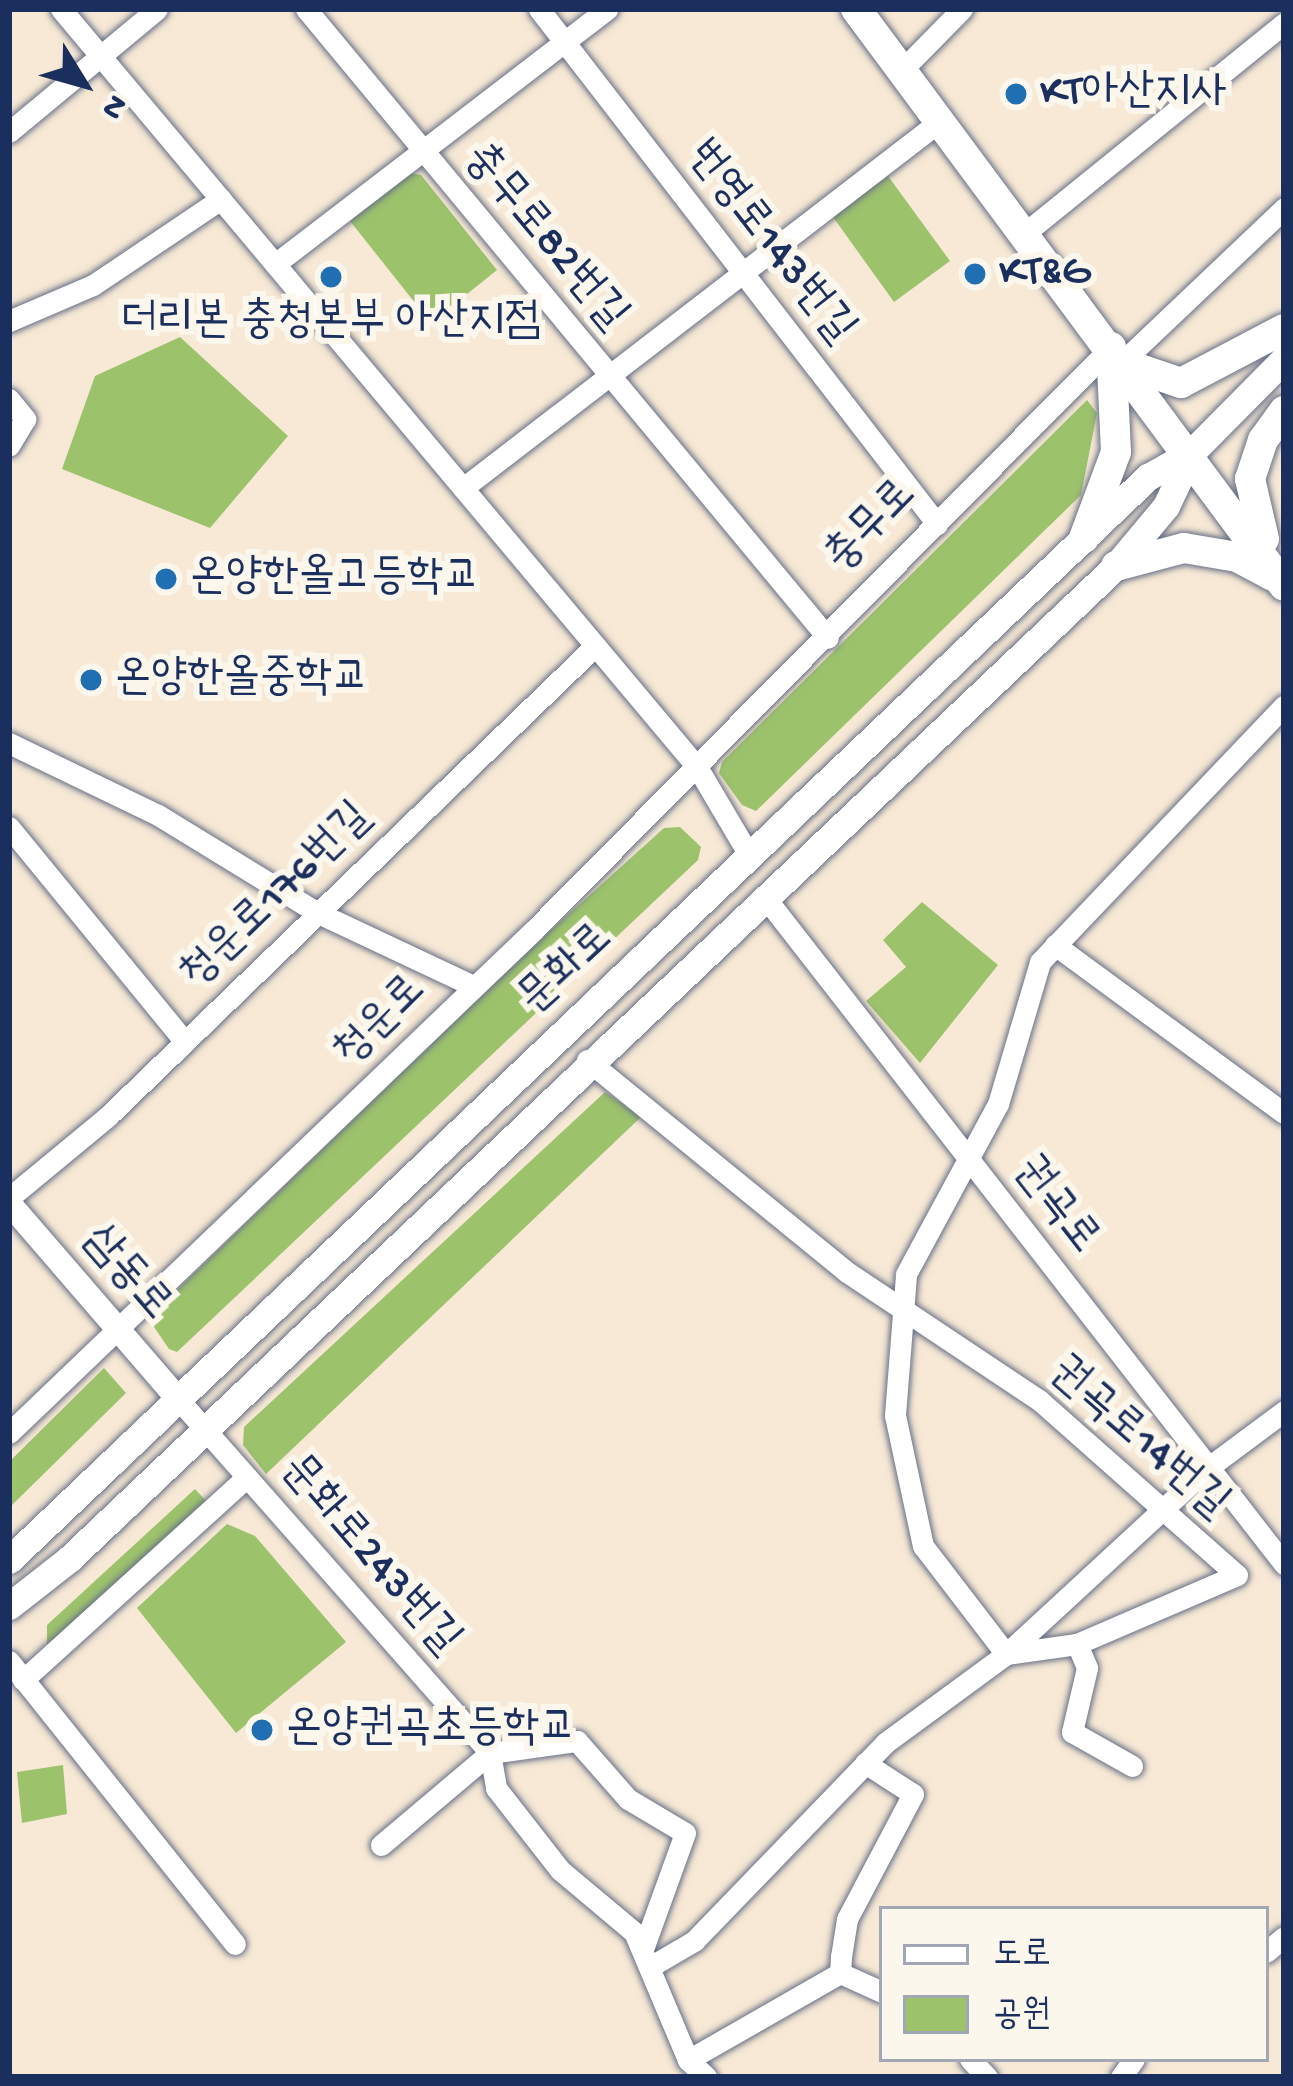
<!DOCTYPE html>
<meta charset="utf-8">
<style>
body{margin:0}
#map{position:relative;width:1293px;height:2086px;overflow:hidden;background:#f7e9d5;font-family:"Gochi Hand","Poor Story",sans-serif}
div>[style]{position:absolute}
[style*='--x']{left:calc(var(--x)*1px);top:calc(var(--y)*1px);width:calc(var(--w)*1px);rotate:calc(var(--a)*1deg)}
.green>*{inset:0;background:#9dc26c}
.roads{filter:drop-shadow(0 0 3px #687088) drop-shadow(0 0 3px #687088)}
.minor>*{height:21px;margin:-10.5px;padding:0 10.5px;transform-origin:10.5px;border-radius:10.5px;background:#fff}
.tertiary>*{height:24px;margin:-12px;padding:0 12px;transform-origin:12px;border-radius:12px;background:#fff}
.secondary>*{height:27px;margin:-13.5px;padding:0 13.5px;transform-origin:13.5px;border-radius:13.5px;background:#fff}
.primary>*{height:30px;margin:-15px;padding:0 15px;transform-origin:15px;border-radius:15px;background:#fff}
.dots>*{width:33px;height:33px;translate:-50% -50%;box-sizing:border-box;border:6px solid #fbf7ec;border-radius:50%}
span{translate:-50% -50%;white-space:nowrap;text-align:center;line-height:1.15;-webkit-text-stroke:12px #fbf7ec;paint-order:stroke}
.poi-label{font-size:45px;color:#1b2f5e}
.left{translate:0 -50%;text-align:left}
.street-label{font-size:45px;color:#1b2f5e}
.frame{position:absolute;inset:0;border:12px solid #1b2f5e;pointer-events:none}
.legend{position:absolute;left:879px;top:1906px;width:390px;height:156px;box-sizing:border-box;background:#fbf7ec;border:3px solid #a1a7b3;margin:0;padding:15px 21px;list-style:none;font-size:36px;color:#1b2f5e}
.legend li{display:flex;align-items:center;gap:24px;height:60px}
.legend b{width:60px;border:3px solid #a1a7b3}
.north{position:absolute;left:24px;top:24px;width:120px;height:120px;-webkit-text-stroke:9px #fbf7ec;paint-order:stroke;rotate:127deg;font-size:33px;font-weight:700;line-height:48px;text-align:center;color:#1b2f5e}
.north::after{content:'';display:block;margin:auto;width:42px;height:54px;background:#1b2f5e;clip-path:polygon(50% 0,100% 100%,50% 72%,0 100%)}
</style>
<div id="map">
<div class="green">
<div style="clip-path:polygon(410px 173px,421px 175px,497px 270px,431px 323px,350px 221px)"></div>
<div style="clip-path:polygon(888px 176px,950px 261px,894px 302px,833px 217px)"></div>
<div style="clip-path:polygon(180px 337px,288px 436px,210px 528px,62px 469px,95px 376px)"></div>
<div style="clip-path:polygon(1087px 400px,1097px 413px,1081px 495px,756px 811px,742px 805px,719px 773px,722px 762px)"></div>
<div style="clip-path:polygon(680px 827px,701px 847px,698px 860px,177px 1352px,169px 1349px,148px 1318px,520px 958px,664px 828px)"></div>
<div style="clip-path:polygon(922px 902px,998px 965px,920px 1063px,866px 1001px,906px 967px,883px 940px)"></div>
<div style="clip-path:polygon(605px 1092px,641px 1117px,266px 1474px,243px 1445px,244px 1427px)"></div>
<div style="clip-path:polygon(104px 1368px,126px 1393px,9px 1508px,9px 1462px)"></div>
<div style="clip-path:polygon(195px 1489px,206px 1501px,47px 1646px,47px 1625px)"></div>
<div style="clip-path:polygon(227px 1524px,255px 1536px,346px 1642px,236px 1733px,137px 1608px)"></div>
<div style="clip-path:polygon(63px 1765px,67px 1814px,22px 1823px,17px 1772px)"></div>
</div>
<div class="roads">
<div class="minor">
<div style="--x:61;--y:9;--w:989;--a:50"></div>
<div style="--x:697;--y:767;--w:102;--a:59.4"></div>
<div style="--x:306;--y:9;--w:817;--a:50.31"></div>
<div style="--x:539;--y:9;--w:651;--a:52.3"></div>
<div style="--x:902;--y:70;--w:86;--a:-45.5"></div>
<div style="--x:9;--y:132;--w:192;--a:-39.7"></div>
<div style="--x:1025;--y:233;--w:333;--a:-39"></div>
<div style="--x:275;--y:264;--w:419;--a:-37.5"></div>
<div style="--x:9;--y:321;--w:91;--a:-23.2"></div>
<div style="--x:93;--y:285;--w:154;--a:-33.9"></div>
<div style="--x:1122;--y:362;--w:224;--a:-43.5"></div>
<div style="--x:9;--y:399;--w:26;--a:51"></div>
<div style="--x:25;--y:419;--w:31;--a:121"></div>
<div style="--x:463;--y:488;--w:602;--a:-37.57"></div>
<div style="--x:9;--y:743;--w:165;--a:25.8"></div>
<div style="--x:158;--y:815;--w:185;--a:31.5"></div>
<div style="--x:316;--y:912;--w:174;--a:25.2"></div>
<div style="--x:9;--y:827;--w:276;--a:50.7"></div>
<div style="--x:764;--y:896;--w:847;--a:52.1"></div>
<div style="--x:1055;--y:945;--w:284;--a:36.3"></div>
<div style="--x:587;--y:1060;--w:335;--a:39.2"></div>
<div style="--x:847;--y:1272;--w:231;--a:33.7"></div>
<div style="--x:1039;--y:1400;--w:264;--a:41.5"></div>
<div style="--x:1237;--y:1575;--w:174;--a:156.7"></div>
<div style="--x:1077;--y:1644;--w:72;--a:172"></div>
<div style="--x:9;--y:1198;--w:129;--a:-39.6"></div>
<div style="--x:108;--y:1116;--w:677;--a:-43.98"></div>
<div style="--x:179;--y:1400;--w:470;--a:48.6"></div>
<div style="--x:490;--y:1753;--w:36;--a:80"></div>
<div style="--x:496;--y:1788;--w:104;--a:52"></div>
<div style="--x:560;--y:1870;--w:97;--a:40"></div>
<div style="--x:634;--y:1932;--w:139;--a:67.1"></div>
<div style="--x:688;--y:2060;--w:25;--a:43"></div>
<div style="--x:9;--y:1433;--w:728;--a:-43.78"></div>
<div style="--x:535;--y:929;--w:819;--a:-45.3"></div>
<div style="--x:1077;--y:1644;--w:26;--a:67"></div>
<div style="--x:1087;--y:1668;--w:66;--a:103.2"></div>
<div style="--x:1072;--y:1732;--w:69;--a:29.5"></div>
<div style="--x:1006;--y:1654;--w:276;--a:-42.7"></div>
<div style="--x:1209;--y:1467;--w:94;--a:-36.7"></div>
<div style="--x:9;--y:1661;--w:362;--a:51.4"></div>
<div style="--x:23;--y:1680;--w:302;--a:-42.2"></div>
<div style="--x:490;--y:1753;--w:88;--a:-7.9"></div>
<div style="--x:577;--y:1741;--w:77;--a:48.7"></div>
<div style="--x:628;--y:1799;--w:66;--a:30.8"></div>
<div style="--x:685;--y:1833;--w:120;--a:109.9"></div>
<div style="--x:865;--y:1763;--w:57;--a:32.9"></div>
<div style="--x:913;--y:1794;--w:141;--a:117.8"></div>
<div style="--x:847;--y:1919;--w:37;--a:99"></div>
<div style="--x:841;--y:1956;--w:17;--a:93"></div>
<div style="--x:840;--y:1973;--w:46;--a:24.3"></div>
<div style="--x:381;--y:1845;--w:143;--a:-40.2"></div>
<div style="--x:1266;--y:1952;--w:23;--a:-40"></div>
<div style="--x:653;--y:1965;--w:48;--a:-30.3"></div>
<div style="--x:694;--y:1941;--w:275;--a:-46"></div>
<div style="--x:885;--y:1743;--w:150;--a:-36.3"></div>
<div style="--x:1006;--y:1654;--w:136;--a:-127.5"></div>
<div style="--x:923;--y:1546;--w:134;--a:-102.1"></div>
<div style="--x:895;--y:1415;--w:141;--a:-85.5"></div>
<div style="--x:906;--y:1274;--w:193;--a:-61.6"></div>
<div style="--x:998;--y:1104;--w:148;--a:-73.5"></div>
<div style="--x:1040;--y:962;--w:354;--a:-46.4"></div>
<div style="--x:970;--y:2059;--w:25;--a:47"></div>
<div style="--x:688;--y:2060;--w:175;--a:-29.8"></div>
<div style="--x:1121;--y:2077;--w:22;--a:-54"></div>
</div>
<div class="tertiary">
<div style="--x:9;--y:1203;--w:260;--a:49.2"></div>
</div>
<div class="secondary">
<div style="--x:9;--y:1560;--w:1572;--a:-43.56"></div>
<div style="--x:1148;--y:477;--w:49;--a:-29.2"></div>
<div style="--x:1191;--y:453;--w:132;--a:-45.3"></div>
<div style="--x:9;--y:1606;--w:76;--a:-38.1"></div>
<div style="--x:69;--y:1559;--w:1443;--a:-43.48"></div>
<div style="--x:1116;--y:566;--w:78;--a:-50.2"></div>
<div style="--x:1166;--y:506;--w:59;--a:-64.7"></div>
</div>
<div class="primary">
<div style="--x:856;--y:9;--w:718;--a:53.43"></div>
<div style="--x:1128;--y:365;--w:56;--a:18.8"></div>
<div style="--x:1181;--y:383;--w:116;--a:-27.7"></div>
<div style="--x:1084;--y:538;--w:92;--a:-69.6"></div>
<div style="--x:1116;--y:452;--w:105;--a:-92.7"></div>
<div style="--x:1264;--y:539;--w:62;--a:-103.1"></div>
<div style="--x:1250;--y:479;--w:41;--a:-71.6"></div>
<div style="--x:1263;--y:440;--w:36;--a:-54"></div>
<div style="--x:1116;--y:566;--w:70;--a:-14.8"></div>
<div style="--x:1184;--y:548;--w:54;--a:9.6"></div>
<div style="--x:1237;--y:557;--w:41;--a:27.8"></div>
</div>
</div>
<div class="dots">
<div style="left:1016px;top:94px;background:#1f6fb2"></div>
<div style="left:975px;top:274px;background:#1f6fb2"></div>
<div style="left:331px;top:277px;background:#1f6fb2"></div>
<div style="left:166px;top:579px;background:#1f6fb2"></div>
<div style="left:91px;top:680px;background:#1f6fb2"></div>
<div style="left:262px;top:1730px;background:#1f6fb2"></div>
</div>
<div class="poi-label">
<span class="left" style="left:1040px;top:94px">KT아산지사</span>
<span class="left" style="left:999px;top:274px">KT&amp;G</span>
<span style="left:331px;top:323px">더리본 충청본부 아산지점</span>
<span class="left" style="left:190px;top:579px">온양한올고등학교</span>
<span class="left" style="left:115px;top:680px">온양한올중학교</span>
<span class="left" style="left:286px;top:1730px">온양권곡초등학교</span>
</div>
<div class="street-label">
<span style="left:544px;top:238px;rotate:50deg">충무로82번길</span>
<span style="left:769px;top:243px;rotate:52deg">번영로143번길</span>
<span style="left:872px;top:527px;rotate:-46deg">충무로</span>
<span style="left:277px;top:897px;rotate:-44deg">청운로176번길</span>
<span style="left:567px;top:970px;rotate:-43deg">문화로</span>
<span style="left:381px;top:1022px;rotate:-45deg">청운로</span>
<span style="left:1055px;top:1206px;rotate:52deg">권곡로</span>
<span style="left:126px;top:1274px;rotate:49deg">삼동로</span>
<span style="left:1138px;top:1439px;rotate:41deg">권곡로14번길</span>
<span style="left:369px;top:1556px;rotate:49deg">문화로243번길</span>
</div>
<div class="frame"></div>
<ul class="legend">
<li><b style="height:15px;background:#fff"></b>도로</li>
<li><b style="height:33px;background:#9dc26c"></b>공원</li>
</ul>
<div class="north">N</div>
</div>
